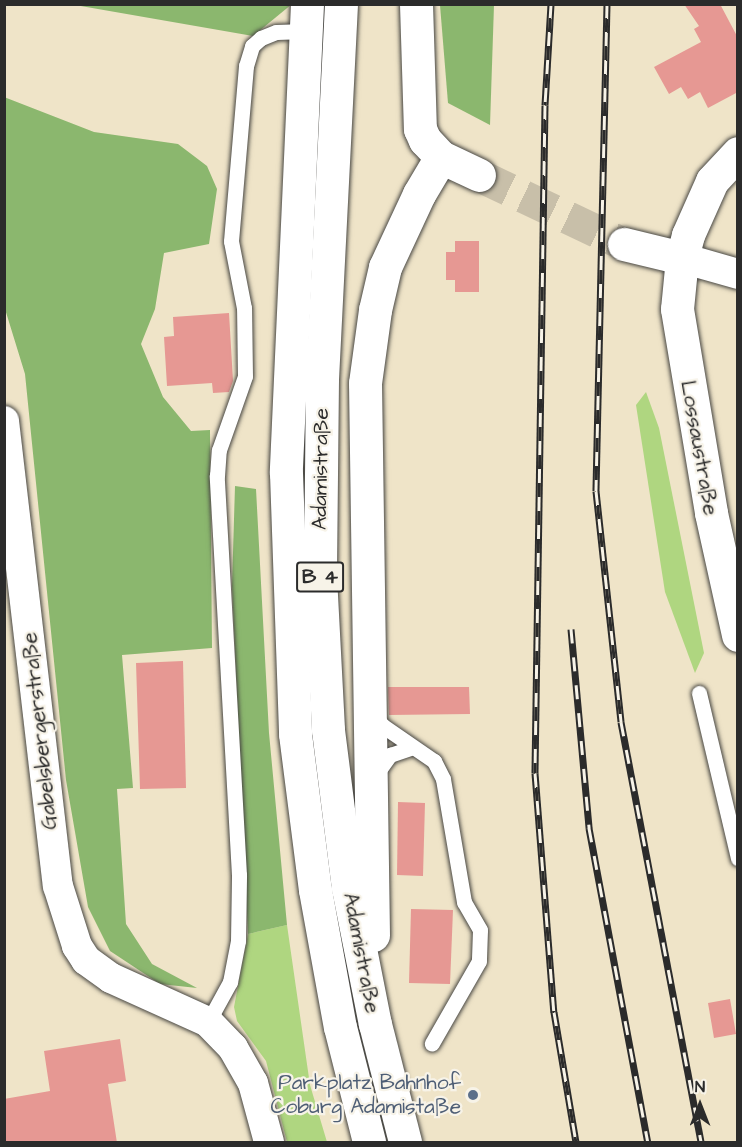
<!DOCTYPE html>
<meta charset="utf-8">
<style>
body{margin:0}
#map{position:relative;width:742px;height:1147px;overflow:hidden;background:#efe4c8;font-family:"Architects Daughter",sans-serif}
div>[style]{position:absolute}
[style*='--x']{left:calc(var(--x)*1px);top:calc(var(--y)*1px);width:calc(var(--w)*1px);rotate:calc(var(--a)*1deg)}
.green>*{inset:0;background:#afd680}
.forest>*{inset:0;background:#8bb76e}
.building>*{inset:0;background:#e69893}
.tertiary-tunnel>*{height:33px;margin-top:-16.5px;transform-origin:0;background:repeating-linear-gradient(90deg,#c8bfa9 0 33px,transparent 0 49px)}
.roads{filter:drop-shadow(0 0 2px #484743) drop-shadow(0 0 2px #484743)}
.service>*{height:15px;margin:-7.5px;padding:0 7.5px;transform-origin:7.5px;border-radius:7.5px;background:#fff}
.minor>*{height:30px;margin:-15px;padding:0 15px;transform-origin:15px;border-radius:15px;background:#fff}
.tertiary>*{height:33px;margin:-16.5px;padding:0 16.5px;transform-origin:16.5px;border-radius:16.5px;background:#fff}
.trunk>*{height:33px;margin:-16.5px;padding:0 16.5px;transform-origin:16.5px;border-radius:16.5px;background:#fff}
.rail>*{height:7px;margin-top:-3.5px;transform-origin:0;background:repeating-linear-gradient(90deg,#f7f3e8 0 14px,#2b2b2b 0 28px);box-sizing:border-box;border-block:2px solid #2b2b2b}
.dots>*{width:16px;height:16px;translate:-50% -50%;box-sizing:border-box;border:3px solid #f7f3e8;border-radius:50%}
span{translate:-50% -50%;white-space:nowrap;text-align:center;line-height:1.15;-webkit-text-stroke:4.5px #f7f3e8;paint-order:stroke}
.shield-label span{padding:2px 4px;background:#f7f3e8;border:2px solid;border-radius:4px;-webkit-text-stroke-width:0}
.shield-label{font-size:20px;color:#2b2b2b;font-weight:700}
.street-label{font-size:21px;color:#2b2b2b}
.service-label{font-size:21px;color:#4e5e75}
.right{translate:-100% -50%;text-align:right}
.frame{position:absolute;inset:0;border:6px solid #2b2b2b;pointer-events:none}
.north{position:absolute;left:670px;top:1075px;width:60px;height:60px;-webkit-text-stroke:4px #f7f3e8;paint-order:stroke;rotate:0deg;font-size:16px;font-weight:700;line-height:24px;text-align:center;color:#2b2b2b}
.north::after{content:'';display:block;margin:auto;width:21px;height:27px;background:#2b2b2b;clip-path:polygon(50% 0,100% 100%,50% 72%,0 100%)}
</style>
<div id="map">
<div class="green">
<div style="clip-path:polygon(646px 392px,659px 428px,704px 653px,695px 673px,665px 592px,636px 405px)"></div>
<div style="clip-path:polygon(287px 925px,310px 1085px,327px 1142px,287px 1142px,266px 1061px,237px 1021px,234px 1007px,248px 934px)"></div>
</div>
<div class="forest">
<div style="clip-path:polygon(292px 4px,253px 36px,75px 5px)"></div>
<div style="clip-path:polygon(440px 5px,494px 5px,490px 125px,448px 103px)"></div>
<div style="clip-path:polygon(4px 97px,94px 132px,178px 144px,207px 166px,217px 189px,209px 244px,164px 253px,155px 309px,141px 344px,163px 397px,191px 431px,210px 430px,212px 648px,122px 655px,133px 788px,117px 789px,126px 924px,152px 964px,197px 988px,160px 984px,110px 951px,88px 907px,66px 780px,25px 374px,5px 309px)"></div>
<div style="clip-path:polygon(235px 486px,256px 489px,269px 733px,287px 925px,248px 934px,232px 586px)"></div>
</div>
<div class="building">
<div style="clip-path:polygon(684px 4px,720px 4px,738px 38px,738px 92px,708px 108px,700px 92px,688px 99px,681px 87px,669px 94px,654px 67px,701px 42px,694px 29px,699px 26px)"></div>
<div style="clip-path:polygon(455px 241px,479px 241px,479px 292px,455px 292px,455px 280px,446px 280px,446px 252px,455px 252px)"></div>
<div style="clip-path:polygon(229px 313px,233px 381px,229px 392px,213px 393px,212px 383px,167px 386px,164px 337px,174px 336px,173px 317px)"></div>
<div style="clip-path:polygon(183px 661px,186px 788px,140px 789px,136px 663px)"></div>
<div style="clip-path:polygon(388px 687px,469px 687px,470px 714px,389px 715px)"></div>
<div style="clip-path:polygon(398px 802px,425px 803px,423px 876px,397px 875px)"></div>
<div style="clip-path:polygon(411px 909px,453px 910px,450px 984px,409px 983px)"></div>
<div style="clip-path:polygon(730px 999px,736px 1034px,714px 1038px,708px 1003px)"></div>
<div style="clip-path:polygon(120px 1039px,126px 1081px,108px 1084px,117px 1143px,4px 1143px,4px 1099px,50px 1091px,44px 1051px)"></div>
</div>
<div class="tertiary-tunnel">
<div style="--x:479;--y:175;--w:161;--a:25.4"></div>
</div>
<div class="roads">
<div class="service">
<div style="--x:699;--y:693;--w:170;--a:76.7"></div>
<div style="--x:372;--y:713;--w:17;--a:50"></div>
<div style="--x:383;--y:726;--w:62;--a:34.5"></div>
<div style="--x:434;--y:761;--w:20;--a:63"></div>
<div style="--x:443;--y:779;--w:125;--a:80.3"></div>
<div style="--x:464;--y:902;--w:32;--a:60"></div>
<div style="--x:480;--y:930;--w:31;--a:92"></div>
<div style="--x:479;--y:961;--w:95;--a:119.8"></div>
<div style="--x:376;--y:774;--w:24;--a:-54"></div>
<div style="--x:390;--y:755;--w:24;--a:-19"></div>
<div style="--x:208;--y:1022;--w:46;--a:-61.2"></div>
<div style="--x:230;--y:982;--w:42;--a:-79"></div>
<div style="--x:238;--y:941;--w:66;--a:-89.1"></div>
<div style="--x:239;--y:875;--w:400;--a:-93.2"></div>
<div style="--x:217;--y:476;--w:26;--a:-86"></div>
<div style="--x:219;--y:450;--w:78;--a:-70.6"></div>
<div style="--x:245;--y:376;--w:68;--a:-90.8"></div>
<div style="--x:244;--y:308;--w:68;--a:-101"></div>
<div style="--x:231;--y:241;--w:176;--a:-85.1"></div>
<div style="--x:246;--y:66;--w:21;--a:-73"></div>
<div style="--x:252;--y:46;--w:12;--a:-42"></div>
<div style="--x:261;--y:38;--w:16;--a:-22"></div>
<div style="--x:276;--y:32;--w:30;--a:-2"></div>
</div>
<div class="minor">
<div style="--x:682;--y:258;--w:58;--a:15.9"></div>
<div style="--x:4;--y:421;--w:468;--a:83.4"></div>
<div style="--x:58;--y:886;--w:63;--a:72.4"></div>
<div style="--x:77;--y:946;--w:17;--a:57"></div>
<div style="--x:86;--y:960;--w:31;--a:36"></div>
<div style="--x:111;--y:978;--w:107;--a:24.4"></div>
<div style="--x:208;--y:1022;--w:36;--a:46"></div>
<div style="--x:233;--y:1048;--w:40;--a:60.3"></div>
<div style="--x:253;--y:1083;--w:61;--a:74.8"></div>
</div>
<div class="tertiary">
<div style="--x:416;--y:4;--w:125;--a:88.2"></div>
<div style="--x:420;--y:129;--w:12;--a:66"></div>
<div style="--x:425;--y:140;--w:23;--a:47"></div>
<div style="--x:441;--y:157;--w:42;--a:25.3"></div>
<div style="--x:738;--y:153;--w:38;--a:133"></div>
<div style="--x:712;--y:181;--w:59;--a:114"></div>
<div style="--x:688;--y:235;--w:24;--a:105"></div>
<div style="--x:682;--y:258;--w:51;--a:95.6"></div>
<div style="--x:677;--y:309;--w:207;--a:80.5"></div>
<div style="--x:711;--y:513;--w:125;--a:77.5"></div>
<div style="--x:624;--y:244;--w:60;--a:13.6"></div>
</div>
<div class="trunk">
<div style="--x:307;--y:4;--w:469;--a:92.6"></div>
<div style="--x:286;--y:473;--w:261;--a:88"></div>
<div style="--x:295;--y:734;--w:157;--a:82.7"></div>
<div style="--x:315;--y:890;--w:139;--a:79.7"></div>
<div style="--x:340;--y:1027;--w:119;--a:75.8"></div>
<div style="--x:341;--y:4;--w:375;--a:92.9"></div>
<div style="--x:322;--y:379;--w:197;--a:90.6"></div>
<div style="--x:320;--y:576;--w:154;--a:87"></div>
<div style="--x:328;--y:730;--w:159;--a:82.8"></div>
<div style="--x:348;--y:888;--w:139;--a:78.8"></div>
<div style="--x:375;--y:1024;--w:122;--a:75.7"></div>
<div style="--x:373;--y:935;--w:552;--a:-90.83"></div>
<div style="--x:365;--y:383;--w:74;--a:-82.2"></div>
<div style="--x:375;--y:310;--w:44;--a:-76.9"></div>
<div style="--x:385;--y:267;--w:81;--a:-65"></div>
<div style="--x:419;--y:194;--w:43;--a:-59.3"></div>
</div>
</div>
<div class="rail">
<div style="--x:551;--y:4;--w:101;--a:93.4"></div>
<div style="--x:545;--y:105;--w:668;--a:90.86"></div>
<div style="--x:535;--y:773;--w:240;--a:85.5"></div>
<div style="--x:554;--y:1012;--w:132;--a:80.4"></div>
<div style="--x:607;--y:4;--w:487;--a:91.3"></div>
<div style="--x:596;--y:491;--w:232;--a:83.8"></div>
<div style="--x:621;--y:722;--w:428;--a:79.2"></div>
<div style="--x:571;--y:629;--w:200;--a:84.8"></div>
<div style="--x:589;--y:828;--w:319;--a:79.4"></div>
</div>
<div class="dots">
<div style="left:473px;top:1095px;background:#5c6f8a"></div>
</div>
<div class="shield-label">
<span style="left:320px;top:577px">B 4</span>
</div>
<div class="street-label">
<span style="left:699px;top:448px;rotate:80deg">Lossaustraße</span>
<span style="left:321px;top:469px;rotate:-89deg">Adamistraße</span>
<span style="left:40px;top:731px;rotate:-96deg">Gabelsbergerstraße</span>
<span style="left:361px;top:953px;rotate:79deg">Adamistraße</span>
</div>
<div class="service-label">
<span class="right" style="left:461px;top:1095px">Parkplatz Bahnhof<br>Coburg Adamistaße</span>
</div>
<div class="frame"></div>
<div class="north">N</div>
</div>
